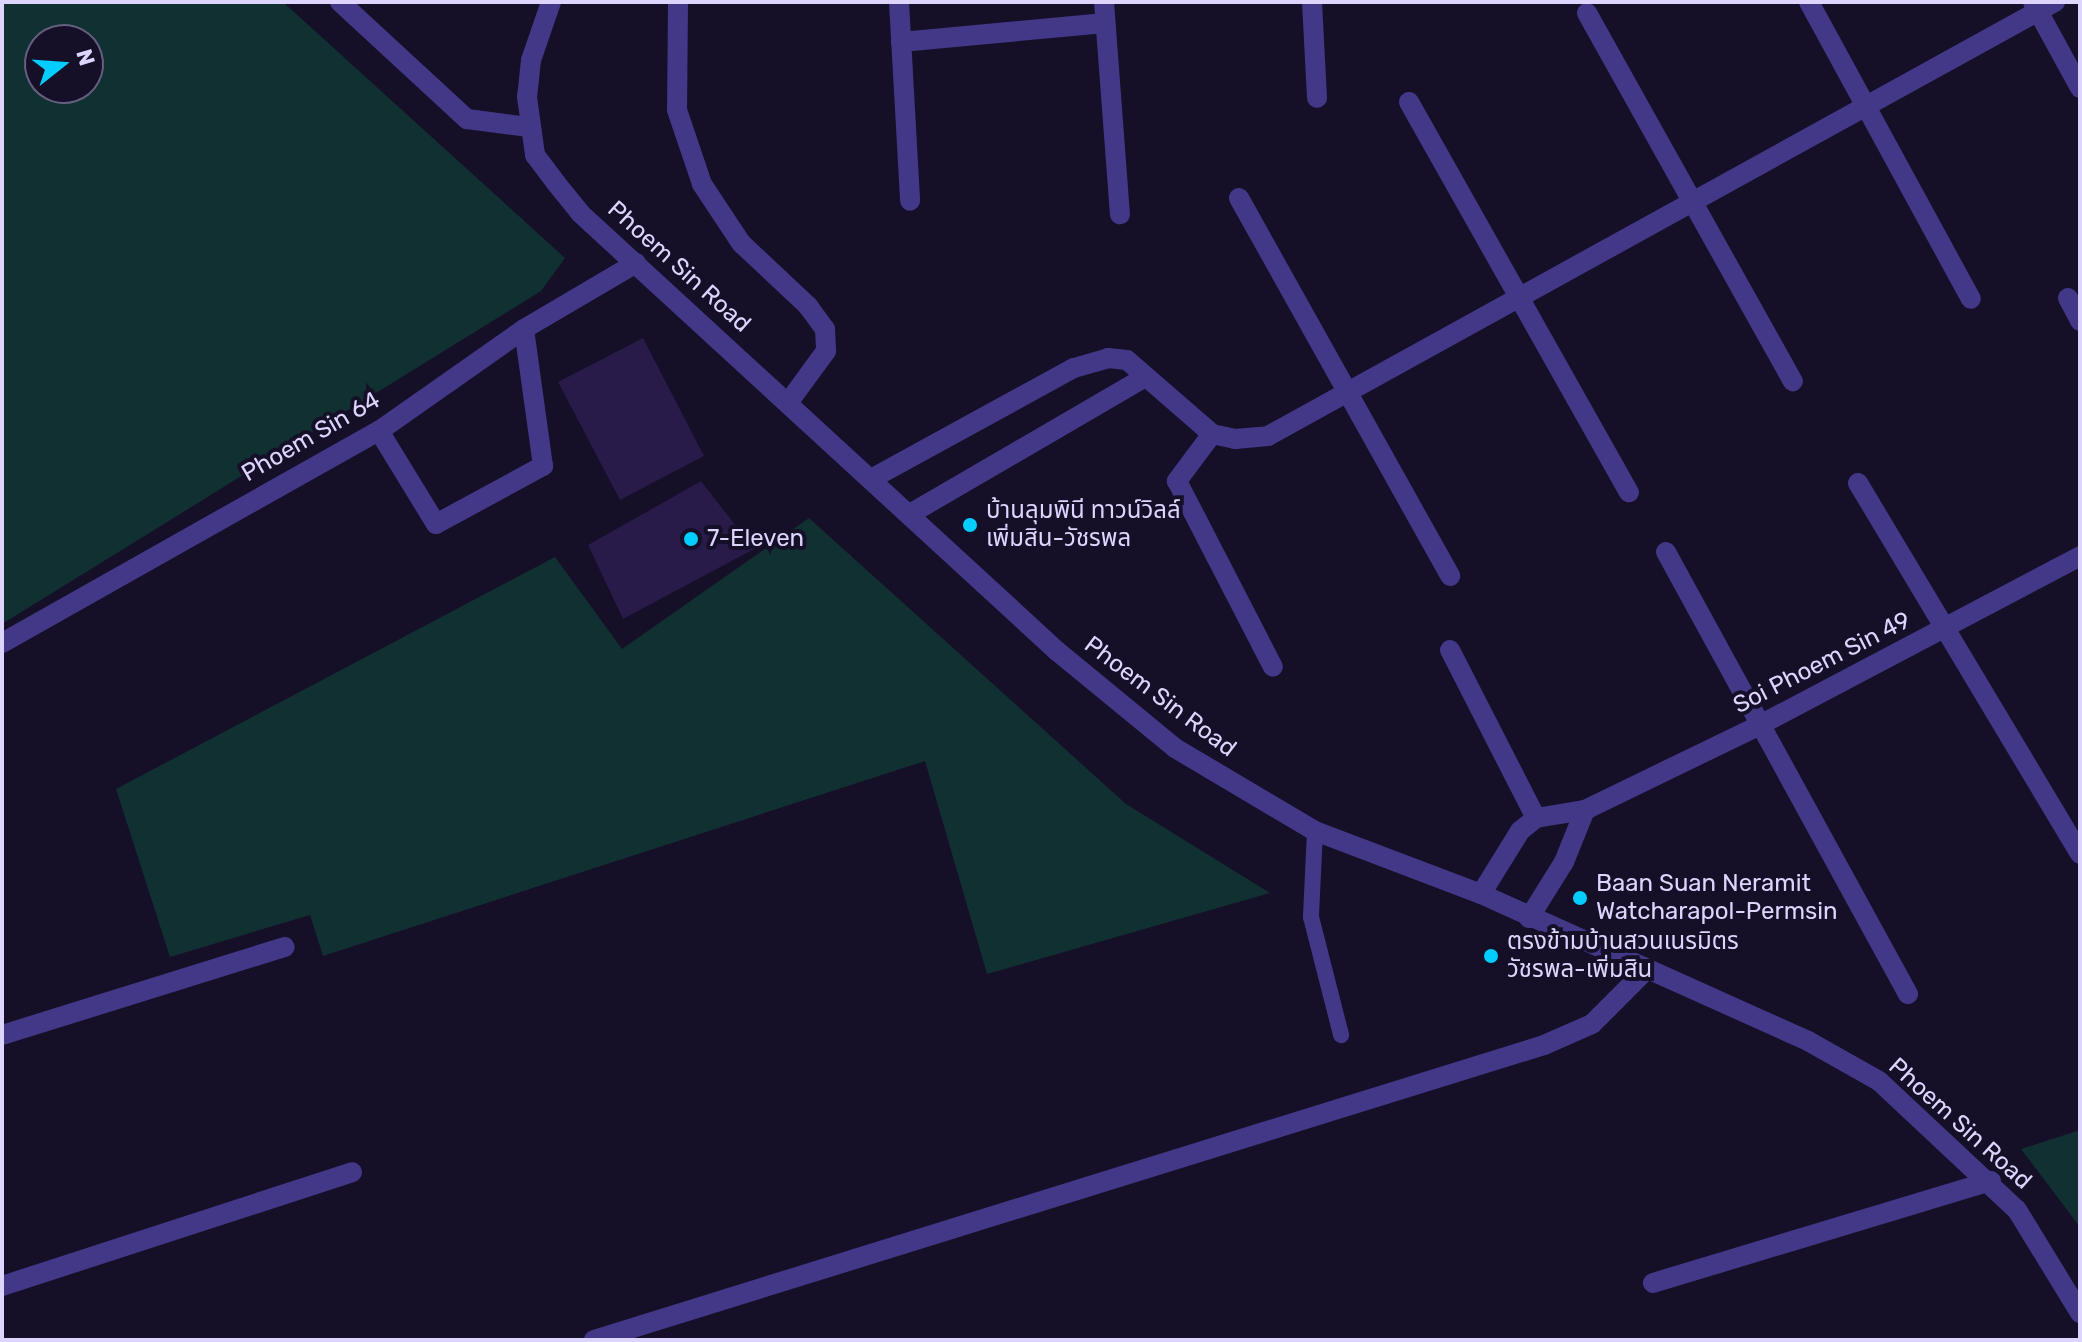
<!DOCTYPE html>
<meta charset="utf-8">
<style>
body{margin:0}
#map{position:relative;width:2082px;height:1342px;overflow:hidden;background:#150f28;font-family:Rubik,"Noto Sans Thai",sans-serif}
div>[style]{position:absolute}
[style*='--x']{left:calc(var(--x)*1px);top:calc(var(--y)*1px);width:calc(var(--w)*1px);rotate:calc(var(--a)*1deg)}
.green>*{inset:0;background:#113032}
.building>*{inset:0;background:#281a49}
.service>*{height:16px;margin:-8px;padding:0 8px;transform-origin:8px;border-radius:8px;background:#433888}
.minor>*{height:20px;margin:-10px;padding:0 10px;transform-origin:10px;border-radius:10px;background:#433888}
.tertiary>*{height:20px;margin:-10px;padding:0 10px;transform-origin:10px;border-radius:10px;background:#433888}
.dots>*{width:22px;height:22px;translate:-50% -50%;box-sizing:border-box;border:4px solid #150f28;border-radius:50%}
span{translate:-50% -50%;white-space:nowrap;text-align:center;line-height:1.15;-webkit-text-stroke:8px #150f28;paint-order:stroke}
.street-label{font-size:24px;color:#ded5ff}
.poi-label{font-size:24px;color:#ded5ff}
.left{translate:0 -50%;text-align:left}
.frame{position:absolute;inset:0;border:4px solid #ded5ff;pointer-events:none}
.north{position:absolute;left:24px;top:24px;width:80px;height:80px;box-sizing:border-box;background:#150f28;border:2px solid #655e7e;border-radius:50%;rotate:73deg;font-size:22px;font-weight:700;line-height:32px;text-align:center;color:#ded5ff}
.north::after{content:'';display:block;margin:auto;width:28px;height:36px;background:#01cdff;clip-path:polygon(50% 0,100% 100%,50% 72%,0 100%)}
</style>
<div id="map">
<div class="green">
<div style="clip-path:polygon(evenodd,2px 2px,283px 2px,565px 258px,541px 291px,2px 624px,2px 2px,40px 40px,88px 40px,88px 88px,40px 88px,40px 40px)"></div>
<div style="clip-path:polygon(809px 518px,1126px 804px,1270px 893px,987px 974px,925px 761px,323px 956px,310px 915px,170px 957px,116px 789px,555px 557px,622px 649px)"></div>
<div style="clip-path:polygon(2080px 1130px,2080px 1227px,2021px 1149px)"></div>
</div>
<div class="building">
<div style="clip-path:polygon(643px 338px,704px 456px,620px 500px,558px 382px)"></div>
<div style="clip-path:polygon(701px 481px,754px 549px,623px 619px,588px 545px)"></div>
</div>
<div class="service">
<div style="--x:1315;--y:831;--w:86;--a:92.7"></div>
<div style="--x:1311;--y:917;--w:122;--a:75.7"></div>
</div>
<div class="minor">
<div style="--x:340;--y:2;--w:173;--a:42.7"></div>
<div style="--x:467;--y:119;--w:63;--a:7.4"></div>
<div style="--x:678;--y:2;--w:108;--a:90.5"></div>
<div style="--x:677;--y:110;--w:78;--a:71.3"></div>
<div style="--x:702;--y:184;--w:71;--a:56.5"></div>
<div style="--x:741;--y:243;--w:92;--a:43.2"></div>
<div style="--x:808;--y:306;--w:29;--a:54"></div>
<div style="--x:825;--y:329;--w:22;--a:87"></div>
<div style="--x:826;--y:351;--w:64;--a:126.2"></div>
<div style="--x:899;--y:2;--w:199;--a:86.8"></div>
<div style="--x:1104;--y:2;--w:213;--a:85.7"></div>
<div style="--x:1312;--y:2;--w:96;--a:87"></div>
<div style="--x:1809;--y:2;--w:338;--a:61.4"></div>
<div style="--x:2033;--y:2;--w:98;--a:61.3"></div>
<div style="--x:1587;--y:13;--w:422;--a:60.8"></div>
<div style="--x:901;--y:42;--w:205;--a:-5.3"></div>
<div style="--x:1409;--y:102;--w:448;--a:60.6"></div>
<div style="--x:1239;--y:198;--w:433;--a:60.8"></div>
<div style="--x:2068;--y:298;--w:26;--a:62"></div>
<div style="--x:379;--y:431;--w:109;--a:58.5"></div>
<div style="--x:436;--y:524;--w:122;--a:-28.5"></div>
<div style="--x:543;--y:466;--w:138;--a:-97.9"></div>
<div style="--x:1212;--y:434;--w:59;--a:126.7"></div>
<div style="--x:1177;--y:481;--w:209;--a:62.7"></div>
<div style="--x:871;--y:479;--w:231;--a:-28.7"></div>
<div style="--x:1074;--y:368;--w:35;--a:-16"></div>
<div style="--x:1108;--y:358;--w:19;--a:6"></div>
<div style="--x:1127;--y:360;--w:113;--a:41"></div>
<div style="--x:1212;--y:434;--w:24;--a:12"></div>
<div style="--x:1235;--y:439;--w:33;--a:-5"></div>
<div style="--x:1268;--y:436;--w:899;--a:-28.88"></div>
<div style="--x:1858;--y:483;--w:432;--a:59.1"></div>
<div style="--x:910;--y:514;--w:272;--a:-30.2"></div>
<div style="--x:1666;--y:552;--w:504;--a:61.3"></div>
<div style="--x:2;--y:643;--w:433;--a:-29.4"></div>
<div style="--x:379;--y:431;--w:177;--a:-35.1"></div>
<div style="--x:524;--y:329;--w:130;--a:-30.5"></div>
<div style="--x:1450;--y:650;--w:189;--a:62.9"></div>
<div style="--x:1481;--y:894;--w:74;--a:-58.2"></div>
<div style="--x:1520;--y:831;--w:21;--a:-39"></div>
<div style="--x:1536;--y:818;--w:50;--a:-9.3"></div>
<div style="--x:1585;--y:810;--w:192;--a:-25.9"></div>
<div style="--x:1758;--y:726;--w:364;--a:-27.8"></div>
<div style="--x:1529;--y:918;--w:66;--a:-58"></div>
<div style="--x:1564;--y:862;--w:56;--a:-68"></div>
<div style="--x:2;--y:1035;--w:296;--a:-17.3"></div>
<div style="--x:1653;--y:1283;--w:353;--a:-16.8"></div>
<div style="--x:2;--y:1286;--w:368;--a:-18"></div>
<div style="--x:594;--y:1340;--w:995;--a:-17.25"></div>
<div style="--x:1544;--y:1045;--w:52;--a:-23.6"></div>
<div style="--x:1592;--y:1024;--w:75;--a:-45"></div>
</div>
<div class="tertiary">
<div style="--x:551;--y:2;--w:61;--a:109"></div>
<div style="--x:531;--y:60;--w:37;--a:96"></div>
<div style="--x:527;--y:97;--w:59;--a:82.1"></div>
<div style="--x:535;--y:155;--w:35;--a:53"></div>
<div style="--x:556;--y:183;--w:38;--a:51"></div>
<div style="--x:580;--y:213;--w:648;--a:42.56"></div>
<div style="--x:1057;--y:651;--w:153;--a:39.4"></div>
<div style="--x:1175;--y:748;--w:163;--a:30.7"></div>
<div style="--x:1315;--y:831;--w:178;--a:20.8"></div>
<div style="--x:1481;--y:894;--w:359;--a:24.2"></div>
<div style="--x:1808;--y:1041;--w:81;--a:29.4"></div>
<div style="--x:1879;--y:1081;--w:189;--a:43.1"></div>
<div style="--x:2017;--y:1210;--w:121;--a:58.5"></div>
</div>
<div class="dots">
<div style="left:970px;top:525px;background:#01cdff"></div>
<div style="left:691px;top:539px;background:#01cdff"></div>
<div style="left:1580px;top:898px;background:#01cdff"></div>
<div style="left:1491px;top:956px;background:#01cdff"></div>
</div>
<div class="street-label">
<span style="left:679px;top:267px;rotate:42deg">Phoem Sin Road</span>
<span style="left:311px;top:437px;rotate:-30deg">Phoem Sin 64</span>
<span style="left:1822px;top:663px;rotate:-27deg">Soi Phoem Sin 49</span>
<span style="left:1160px;top:697px;rotate:37deg">Phoem Sin Road</span>
<span style="left:1960px;top:1124px;rotate:42deg">Phoem Sin Road</span>
</div>
<div class="poi-label">
<span class="left" style="left:986px;top:525px">บ้านลุมพินี ทาวน์วิลล์<br>เพิ่มสิน-วัชรพล</span>
<span class="left" style="left:707px;top:539px">7-Eleven</span>
<span class="left" style="left:1596px;top:898px">Baan Suan Neramit<br>Watcharapol-Permsin</span>
<span class="left" style="left:1507px;top:956px">ตรงข้ามบ้านสวนเนรมิตร<br>วัชรพล-เพิ่มสิน</span>
</div>
<div class="frame"></div>
<div class="north">N</div>
</div>
